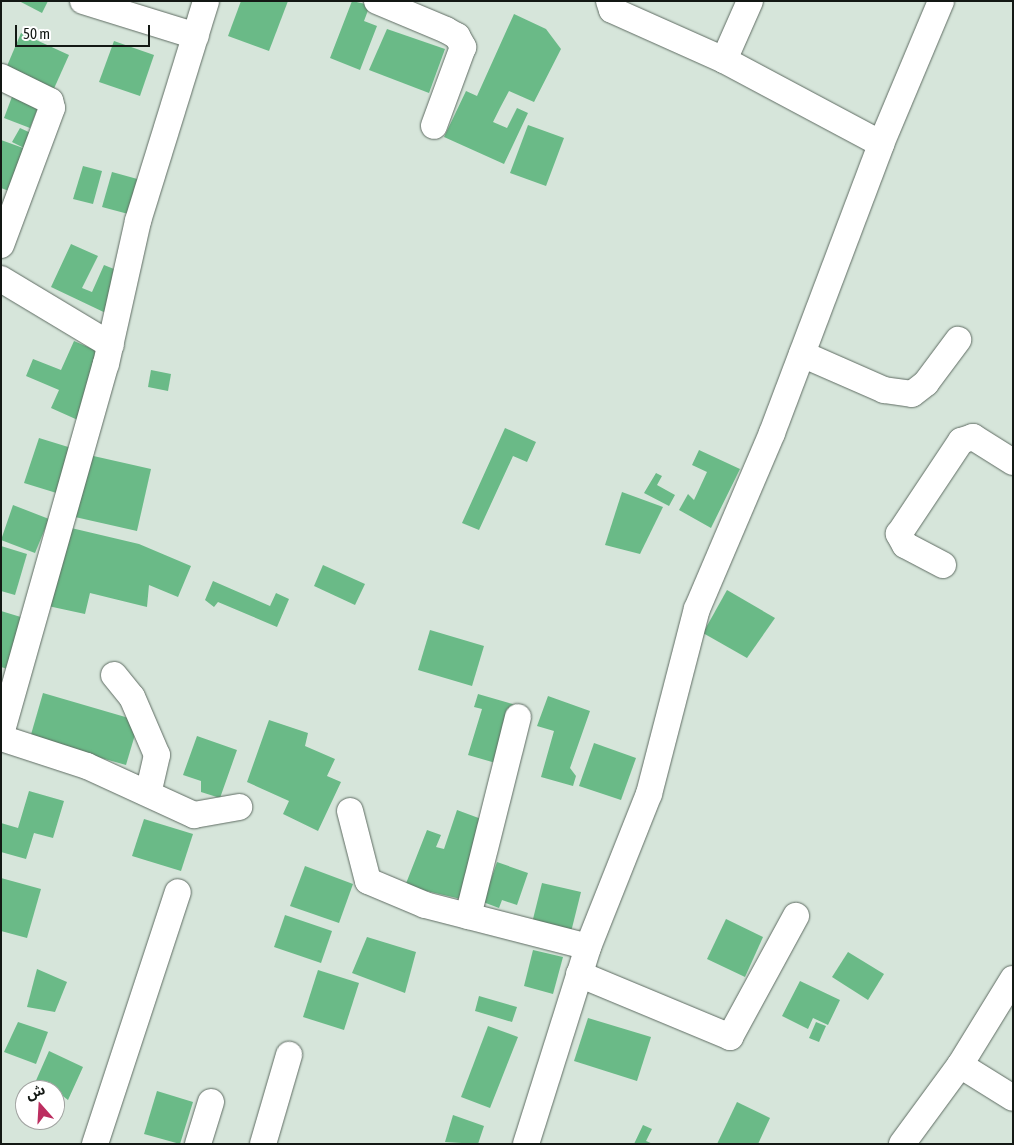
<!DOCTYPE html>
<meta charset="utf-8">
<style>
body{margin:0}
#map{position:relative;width:1014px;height:1145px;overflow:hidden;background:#d6e5da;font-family:"Asap Condensed","Noto Sans Arabic",sans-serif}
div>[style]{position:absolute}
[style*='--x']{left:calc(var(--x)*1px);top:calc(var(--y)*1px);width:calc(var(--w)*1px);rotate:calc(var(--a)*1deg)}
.building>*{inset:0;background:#6aba87}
.roads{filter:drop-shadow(0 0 1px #5f6c63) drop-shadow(0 0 1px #5f6c63)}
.minor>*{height:26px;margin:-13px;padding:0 13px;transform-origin:13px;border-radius:13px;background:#fff}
span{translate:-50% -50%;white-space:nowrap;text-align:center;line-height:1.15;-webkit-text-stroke:4px #fff;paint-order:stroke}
.frame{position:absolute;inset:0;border:2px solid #131814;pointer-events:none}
.north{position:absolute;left:15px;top:1080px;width:50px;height:50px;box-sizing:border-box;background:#fff;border:1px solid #a1a3a1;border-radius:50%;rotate:341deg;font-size:14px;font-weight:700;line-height:20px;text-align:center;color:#131814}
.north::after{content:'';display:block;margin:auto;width:18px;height:22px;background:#bc2e60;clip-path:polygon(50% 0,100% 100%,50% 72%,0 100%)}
.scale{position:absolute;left:15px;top:25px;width:135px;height:22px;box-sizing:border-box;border:2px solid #131814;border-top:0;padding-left:6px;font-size:15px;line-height:18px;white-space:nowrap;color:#131814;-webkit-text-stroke:4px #fff;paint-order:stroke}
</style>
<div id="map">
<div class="building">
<div style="clip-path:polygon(19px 1px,48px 1px,42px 13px)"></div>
<div style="clip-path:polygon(241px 1px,288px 1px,269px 51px,228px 36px)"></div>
<div style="clip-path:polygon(352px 1px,370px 5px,364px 21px,377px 26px,360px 70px,330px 58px)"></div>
<div style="clip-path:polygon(514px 14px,546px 29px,561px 49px,534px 102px,509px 91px,500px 108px,493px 122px,507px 128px,517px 108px,528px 113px,504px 164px,444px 137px,466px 91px,477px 96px)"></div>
<div style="clip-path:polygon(387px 29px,445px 49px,429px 93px,369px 70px)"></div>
<div style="clip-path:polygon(21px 33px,69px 55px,52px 93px,7px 66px)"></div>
<div style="clip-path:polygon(114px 41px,154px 55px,140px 96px,99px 82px)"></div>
<div style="clip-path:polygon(13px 94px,39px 105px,30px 128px,4px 118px)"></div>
<div style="clip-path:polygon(528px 125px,564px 138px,546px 186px,510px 173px)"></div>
<div style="clip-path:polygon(20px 128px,33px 134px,9px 191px,1px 188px,1px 140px,26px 149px,12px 142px)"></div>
<div style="clip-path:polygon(83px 166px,102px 171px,93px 204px,73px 199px)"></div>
<div style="clip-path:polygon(112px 172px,141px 180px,132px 215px,102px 207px)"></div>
<div style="clip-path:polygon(71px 244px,98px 256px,82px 288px,92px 292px,104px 265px,129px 275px,112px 316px,51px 287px)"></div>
<div style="clip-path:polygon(74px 341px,109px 356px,80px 421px,51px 408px,59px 390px,26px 376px,33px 359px,61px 370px)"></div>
<div style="clip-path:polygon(151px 370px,171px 374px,168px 391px,148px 387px)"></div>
<div style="clip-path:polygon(505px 428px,536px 442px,527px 462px,513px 456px,479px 530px,462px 523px)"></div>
<div style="clip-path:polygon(39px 438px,78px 450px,63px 495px,24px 483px)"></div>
<div style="clip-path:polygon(699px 450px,740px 469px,711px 528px,679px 510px,688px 494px,694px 500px,707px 472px,692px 465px)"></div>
<div style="clip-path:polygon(89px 455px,151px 469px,137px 531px,75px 517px)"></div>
<div style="clip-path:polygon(656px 473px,662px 476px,657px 485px,675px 495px,669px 506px,644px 493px)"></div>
<div style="clip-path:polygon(622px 492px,663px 507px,640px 554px,605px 545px)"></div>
<div style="clip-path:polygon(13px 505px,49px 519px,35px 553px,1px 540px)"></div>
<div style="clip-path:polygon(67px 527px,139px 544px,191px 566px,178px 597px,149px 585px,147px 607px,90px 593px,85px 614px,48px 606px)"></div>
<div style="clip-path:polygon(1px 546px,27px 554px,15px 595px,1px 591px)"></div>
<div style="clip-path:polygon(323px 565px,365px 584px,355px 605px,314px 586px)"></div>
<div style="clip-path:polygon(213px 581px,270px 606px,276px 593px,289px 599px,277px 627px,218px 602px,214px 607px,205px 600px)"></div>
<div style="clip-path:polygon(727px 590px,775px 618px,747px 658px,703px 633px)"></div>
<div style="clip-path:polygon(1px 611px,34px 621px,18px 672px,1px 667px)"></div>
<div style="clip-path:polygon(430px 630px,484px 646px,472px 686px,418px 670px)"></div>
<div style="clip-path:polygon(43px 693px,139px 721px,126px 765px,30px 738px)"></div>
<div style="clip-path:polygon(478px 694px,516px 705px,499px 764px,468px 755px,482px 709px,474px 707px)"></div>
<div style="clip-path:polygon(548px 696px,590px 711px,570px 768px,576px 776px,573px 786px,541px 777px,554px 731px,537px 726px)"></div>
<div style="clip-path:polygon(269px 720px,308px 733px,305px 746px,335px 759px,327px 776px,341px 782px,318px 831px,283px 814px,289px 801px,247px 782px)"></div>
<div style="clip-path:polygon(197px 736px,237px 750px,220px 798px,201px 792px,201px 781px,183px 775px)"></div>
<div style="clip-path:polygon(594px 743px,636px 758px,621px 800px,579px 786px)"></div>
<div style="clip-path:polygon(29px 791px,64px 801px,53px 838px,34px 833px,26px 859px,1px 852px,1px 823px,18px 828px)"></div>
<div style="clip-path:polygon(457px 810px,484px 820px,465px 900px,405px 886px,427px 830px,441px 835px,436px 847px,444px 849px)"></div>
<div style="clip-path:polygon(144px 819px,193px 834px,181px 871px,132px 856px)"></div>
<div style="clip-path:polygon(497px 862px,528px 873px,517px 905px,502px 900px,499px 908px,483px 902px)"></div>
<div style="clip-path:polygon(305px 866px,353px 884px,339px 923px,290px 906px)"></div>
<div style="clip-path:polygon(1px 878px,41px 889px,27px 938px,1px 931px)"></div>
<div style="clip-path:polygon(542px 883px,581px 892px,571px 932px,532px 923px)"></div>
<div style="clip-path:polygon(285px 915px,332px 931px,321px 963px,274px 947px)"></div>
<div style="clip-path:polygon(726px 919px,763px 937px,745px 977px,707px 959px)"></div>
<div style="clip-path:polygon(367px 937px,416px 952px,405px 993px,352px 973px)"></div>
<div style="clip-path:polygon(533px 950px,563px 957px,553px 994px,524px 986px)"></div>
<div style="clip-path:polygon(848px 952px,884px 974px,868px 1000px,832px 977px)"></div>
<div style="clip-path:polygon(37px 969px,67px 982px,55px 1012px,27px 1007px)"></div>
<div style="clip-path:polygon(318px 970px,359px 983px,344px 1030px,303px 1017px)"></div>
<div style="clip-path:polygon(800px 981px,840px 1000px,828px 1025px,813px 1018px,808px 1029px,782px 1016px)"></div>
<div style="clip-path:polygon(479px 996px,517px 1007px,512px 1022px,475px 1011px)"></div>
<div style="clip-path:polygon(588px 1018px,651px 1037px,637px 1081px,574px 1061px)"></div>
<div style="clip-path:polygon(18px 1022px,48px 1032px,36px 1064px,4px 1052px)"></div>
<div style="clip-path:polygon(816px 1022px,826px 1026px,819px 1042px,809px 1038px)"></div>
<div style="clip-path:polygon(488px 1026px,518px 1037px,490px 1108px,461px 1097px)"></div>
<div style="clip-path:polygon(49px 1051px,83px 1067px,68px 1100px,55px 1090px,34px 1085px)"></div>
<div style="clip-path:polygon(157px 1091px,193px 1102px,180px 1144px,144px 1134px)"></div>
<div style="clip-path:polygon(737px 1102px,770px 1118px,758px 1144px,717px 1144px)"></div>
<div style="clip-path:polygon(453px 1115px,484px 1126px,478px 1144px,445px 1142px)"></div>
<div style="clip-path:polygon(643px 1125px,652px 1129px,646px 1141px,653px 1144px,634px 1144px)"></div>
</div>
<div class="roads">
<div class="minor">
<div style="--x:83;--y:1;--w:118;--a:17.2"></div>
<div style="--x:377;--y:1;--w:75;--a:22.8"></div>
<div style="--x:446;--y:30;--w:13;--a:29"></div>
<div style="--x:457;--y:36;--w:13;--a:61"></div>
<div style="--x:463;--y:47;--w:84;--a:110.2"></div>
<div style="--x:609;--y:1;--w:9;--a:72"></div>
<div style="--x:612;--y:10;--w:123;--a:24.1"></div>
<div style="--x:724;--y:60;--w:178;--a:28.1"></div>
<div style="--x:724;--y:60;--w:64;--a:-66.2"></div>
<div style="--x:1;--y:77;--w:55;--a:26.1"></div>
<div style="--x:50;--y:101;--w:7;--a:74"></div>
<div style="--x:52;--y:108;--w:146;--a:110.4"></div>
<div style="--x:1;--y:279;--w:128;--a:31"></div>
<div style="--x:802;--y:354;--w:90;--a:23.7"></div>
<div style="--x:884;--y:390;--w:28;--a:8"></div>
<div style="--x:912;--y:394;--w:18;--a:-38"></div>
<div style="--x:926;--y:383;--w:54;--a:-53.3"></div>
<div style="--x:943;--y:565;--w:43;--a:-152.2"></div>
<div style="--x:905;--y:545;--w:13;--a:-119"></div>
<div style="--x:899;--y:534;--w:112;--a:-56.3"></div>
<div style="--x:961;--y:441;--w:13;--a:-18"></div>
<div style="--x:973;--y:437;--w:47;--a:32"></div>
<div style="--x:114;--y:675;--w:28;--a:51"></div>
<div style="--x:132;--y:697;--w:63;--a:66.7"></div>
<div style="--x:157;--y:755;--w:39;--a:103"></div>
<div style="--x:1;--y:734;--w:385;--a:-74.2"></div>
<div style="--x:106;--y:364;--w:147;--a:-77.4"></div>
<div style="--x:138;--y:221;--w:230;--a:-72.8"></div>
<div style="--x:1;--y:738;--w:90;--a:18"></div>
<div style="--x:87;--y:766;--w:118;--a:24.6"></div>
<div style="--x:194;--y:815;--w:46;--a:-10.1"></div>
<div style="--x:350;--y:811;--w:72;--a:75.6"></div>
<div style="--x:368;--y:881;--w:62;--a:22.8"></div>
<div style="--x:425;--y:905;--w:168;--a:14.4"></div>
<div style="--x:468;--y:916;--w:205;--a:-75.9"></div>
<div style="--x:579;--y:974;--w:164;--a:22.6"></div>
<div style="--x:730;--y:1037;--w:138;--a:-61.4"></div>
<div style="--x:960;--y:1065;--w:62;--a:31.9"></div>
<div style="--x:95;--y:1144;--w:265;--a:-71.8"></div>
<div style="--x:198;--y:1144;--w:44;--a:-72.8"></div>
<div style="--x:263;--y:1144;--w:93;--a:-73.7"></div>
<div style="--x:526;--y:1144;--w:207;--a:-72.5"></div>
<div style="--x:588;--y:947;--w:165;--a:-68.3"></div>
<div style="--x:649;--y:794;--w:191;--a:-75.5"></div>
<div style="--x:697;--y:609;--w:191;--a:-66.9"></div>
<div style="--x:772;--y:433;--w:309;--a:-69.3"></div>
<div style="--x:881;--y:144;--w:155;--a:-67.2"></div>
<div style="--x:902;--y:1144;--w:98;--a:-53.7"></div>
<div style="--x:960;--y:1065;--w:101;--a:-58.4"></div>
</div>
</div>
<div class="frame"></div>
<div class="north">ش</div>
<div class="scale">50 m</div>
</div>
